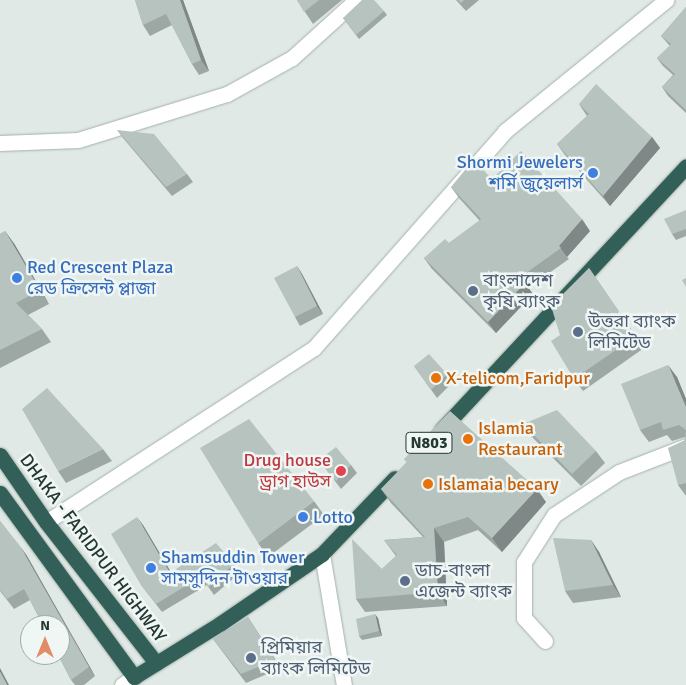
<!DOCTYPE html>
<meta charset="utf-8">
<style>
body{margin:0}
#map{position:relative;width:686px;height:685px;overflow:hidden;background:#e0e9e5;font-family:Signika,"Noto Sans Bengali",sans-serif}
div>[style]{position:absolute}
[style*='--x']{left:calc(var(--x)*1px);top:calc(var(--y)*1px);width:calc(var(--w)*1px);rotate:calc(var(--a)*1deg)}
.roads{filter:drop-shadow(0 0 1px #a4b0ac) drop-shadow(0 0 1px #a4b0ac)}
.street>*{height:15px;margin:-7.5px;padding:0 7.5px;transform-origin:7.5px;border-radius:7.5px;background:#fff}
.secondary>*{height:15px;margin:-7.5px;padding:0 7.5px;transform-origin:7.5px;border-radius:7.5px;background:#fff}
.highway>*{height:15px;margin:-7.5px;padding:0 7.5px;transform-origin:7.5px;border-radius:7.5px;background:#326059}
.wall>*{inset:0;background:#9da8a4}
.shaded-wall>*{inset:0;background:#7f8886}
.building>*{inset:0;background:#b6c3bf}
.dots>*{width:14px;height:14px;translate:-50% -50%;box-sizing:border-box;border:2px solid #f0f6f3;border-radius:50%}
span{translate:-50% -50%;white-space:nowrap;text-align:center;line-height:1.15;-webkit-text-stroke:5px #f0f6f3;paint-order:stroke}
.shield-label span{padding:1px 4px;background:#f0f6f3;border:1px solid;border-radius:4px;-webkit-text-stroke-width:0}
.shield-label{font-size:16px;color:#233733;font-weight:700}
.shop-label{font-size:18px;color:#366cbe}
.right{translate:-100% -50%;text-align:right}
.left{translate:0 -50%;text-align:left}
.service-label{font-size:18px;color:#4e5e75}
.food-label{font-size:18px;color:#c56008}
.health-label{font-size:18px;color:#be3a42}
.street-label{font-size:18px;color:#233733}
.north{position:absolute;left:20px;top:615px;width:50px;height:50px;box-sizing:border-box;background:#f0f6f3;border:1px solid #9eaaa6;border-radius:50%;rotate:0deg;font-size:14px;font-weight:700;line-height:20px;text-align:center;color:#233733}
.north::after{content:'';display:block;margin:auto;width:18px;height:22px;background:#e18c66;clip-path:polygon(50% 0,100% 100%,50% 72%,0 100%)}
</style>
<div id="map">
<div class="roads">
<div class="street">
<div style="--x:0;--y:143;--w:78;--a:-2.2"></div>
<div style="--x:78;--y:140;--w:156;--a:-17.2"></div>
<div style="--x:227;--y:94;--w:74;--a:-29"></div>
<div style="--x:292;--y:58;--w:86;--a:-42.2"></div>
<div style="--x:46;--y:522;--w:320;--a:-33"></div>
<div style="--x:314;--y:348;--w:289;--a:-48.6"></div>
<div style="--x:505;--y:131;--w:208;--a:-39.1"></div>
<div style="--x:322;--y:554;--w:133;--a:80.5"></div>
<div style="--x:545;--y:641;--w:31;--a:-132"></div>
<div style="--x:524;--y:618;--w:56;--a:-90"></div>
<div style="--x:524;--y:562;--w:56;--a:-57.4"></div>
<div style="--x:554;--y:515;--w:78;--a:-33.5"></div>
<div style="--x:619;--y:472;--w:72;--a:-21.2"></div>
</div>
<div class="secondary">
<div style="--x:122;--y:685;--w:14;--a:-34"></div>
</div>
<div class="highway">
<div style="--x:441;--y:430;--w:360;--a:-47.1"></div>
<div style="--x:0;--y:455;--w:81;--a:55.5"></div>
<div style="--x:46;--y:522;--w:179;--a:52"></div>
<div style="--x:0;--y:493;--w:228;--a:53.9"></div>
<div style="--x:134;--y:677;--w:102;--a:-31.8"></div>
<div style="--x:221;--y:623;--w:122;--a:-34.3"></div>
<div style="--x:322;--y:554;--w:105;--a:-46.2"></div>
</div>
</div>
<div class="wall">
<div style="clip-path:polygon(135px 0,183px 0,209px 71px,199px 75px,192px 64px,172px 25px,150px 36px,143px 25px)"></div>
<div style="clip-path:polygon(297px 0,342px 0,313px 24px)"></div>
<div style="clip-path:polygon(456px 0,479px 0,466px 11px)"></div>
<div style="clip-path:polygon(686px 7px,686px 113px,668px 96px,662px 87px,673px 75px,663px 66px,657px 58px,670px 46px,661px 36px)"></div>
<div style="clip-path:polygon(384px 11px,387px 15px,359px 39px,343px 18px)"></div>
<div style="clip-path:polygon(579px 104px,652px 137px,660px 148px,610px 206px,565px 155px,557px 144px,587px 116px)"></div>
<div style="clip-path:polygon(117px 130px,187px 174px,193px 182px,172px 196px,123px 138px)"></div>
<div style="clip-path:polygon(492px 179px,590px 231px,567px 257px,569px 259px,528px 288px,533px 294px,496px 333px,432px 269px,424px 258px,449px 243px,480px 221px,459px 198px,451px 187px)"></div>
<div style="clip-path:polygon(686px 210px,686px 236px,676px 240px,672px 234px)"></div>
<div style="clip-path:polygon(5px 231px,15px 245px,49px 304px,28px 315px,42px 329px,51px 342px,0 368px,0 234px)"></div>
<div style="clip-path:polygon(297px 266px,302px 274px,323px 314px,300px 326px,295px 317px)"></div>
<div style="clip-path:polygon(589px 268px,644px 348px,583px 391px,574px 379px,560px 335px)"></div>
<div style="clip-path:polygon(414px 366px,447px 374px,453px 382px,437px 398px)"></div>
<div style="clip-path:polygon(677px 377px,686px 399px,686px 496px,678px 485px,685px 437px,672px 441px,667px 435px,649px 442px,640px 430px)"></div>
<div style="clip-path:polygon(523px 424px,596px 451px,605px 463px,581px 486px,531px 436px)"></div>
<div style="clip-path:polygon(103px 449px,112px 461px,66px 483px,58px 471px)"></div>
<div style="clip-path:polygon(404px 459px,546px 502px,502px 552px,478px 530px,444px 542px,447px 606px,365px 612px,356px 599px,382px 569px,396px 556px,384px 540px,423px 537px,391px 503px,381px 489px,407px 462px)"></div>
<div style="clip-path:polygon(319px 460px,351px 465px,357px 473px,341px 489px)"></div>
<div style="clip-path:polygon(314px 501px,324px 515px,268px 557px,258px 543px)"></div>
<div style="clip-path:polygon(0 521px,27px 556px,95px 676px,84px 685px,75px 685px,71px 680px,30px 600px,14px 609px,0 591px)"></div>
<div style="clip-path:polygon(143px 525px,171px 572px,234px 564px,240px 573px,214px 595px,207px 585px,162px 612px,141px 585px)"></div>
<div style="clip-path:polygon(591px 540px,599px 552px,621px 597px,573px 603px,565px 591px)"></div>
<div style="clip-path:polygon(248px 617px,281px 668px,246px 683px,213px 639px)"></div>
<div style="clip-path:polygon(378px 618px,382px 636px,362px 640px,359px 636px)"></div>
</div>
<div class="shaded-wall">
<div style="clip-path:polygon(180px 0,183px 0,209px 71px,201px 60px)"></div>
<div style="clip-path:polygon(652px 137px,660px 148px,610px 206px,603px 196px)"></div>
<div style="clip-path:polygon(582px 219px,590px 231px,567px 257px,559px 246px)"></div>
<div style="clip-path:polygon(5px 231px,15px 245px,49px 304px,40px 290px)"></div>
<div style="clip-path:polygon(297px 266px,302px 274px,323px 314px,317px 306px)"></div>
<div style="clip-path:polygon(525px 283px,533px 294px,496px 333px,488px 322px)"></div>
<div style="clip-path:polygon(668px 365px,677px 377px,686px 399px,686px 407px)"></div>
<div style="clip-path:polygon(537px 489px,546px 502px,502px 552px,492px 538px)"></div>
<div style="clip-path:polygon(137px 517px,143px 525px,176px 581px,170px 573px)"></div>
<div style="clip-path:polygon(434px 528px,444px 542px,447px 606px,438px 592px)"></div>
<div style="clip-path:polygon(591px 540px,599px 552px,621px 597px,613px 585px)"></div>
<div style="clip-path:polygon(20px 546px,27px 556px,95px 676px,89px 667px)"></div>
<div style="clip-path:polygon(375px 614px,378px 618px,382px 636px,379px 631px)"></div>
<div style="clip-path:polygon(0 668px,9px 685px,7px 685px,0 672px)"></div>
</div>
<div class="building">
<div style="clip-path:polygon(135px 0,180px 0,201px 60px,192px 64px,166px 14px,143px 25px)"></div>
<div style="clip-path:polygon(297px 0,319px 0,304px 12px)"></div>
<div style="clip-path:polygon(362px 0,374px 0,384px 11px,356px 35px,343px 18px)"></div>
<div style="clip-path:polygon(458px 0,464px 0,461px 3px)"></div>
<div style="clip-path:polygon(686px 7px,686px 110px,662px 87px,675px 74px,657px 58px,671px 44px,661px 36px)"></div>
<div style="clip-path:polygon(596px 84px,652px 137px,603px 196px,557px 144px,589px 114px,579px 104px)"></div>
<div style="clip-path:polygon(117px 130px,154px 134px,187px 174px,166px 187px)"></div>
<div style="clip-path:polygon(521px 151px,582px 219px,559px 246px,561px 248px,519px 278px,525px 283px,488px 322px,424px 258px,445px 239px,449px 243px,481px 219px,451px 187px,470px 164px,474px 161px,492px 179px)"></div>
<div style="clip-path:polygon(686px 210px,686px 229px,672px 234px,664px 219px)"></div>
<div style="clip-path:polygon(5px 231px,40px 290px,16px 303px,42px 329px,0 350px,0 234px)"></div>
<div style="clip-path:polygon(297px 266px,317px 306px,295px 317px,274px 278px)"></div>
<div style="clip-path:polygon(589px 268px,636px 336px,574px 379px,551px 341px,560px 335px,551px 306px)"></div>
<div style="clip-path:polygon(686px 278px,686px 287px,682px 280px)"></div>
<div style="clip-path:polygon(429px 354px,447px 374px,431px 390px,414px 366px)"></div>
<div style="clip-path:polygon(668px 365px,686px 407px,686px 430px,679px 425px,663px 430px,661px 422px,640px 430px,621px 384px)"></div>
<div style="clip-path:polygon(47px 388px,103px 449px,58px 471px,22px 409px)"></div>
<div style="clip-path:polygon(557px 410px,596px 451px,572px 474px,523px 424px)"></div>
<div style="clip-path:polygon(450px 411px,537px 489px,492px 538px,468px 517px,434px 528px,438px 592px,356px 599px,352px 539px,382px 569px,397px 555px,384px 540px,425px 537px,381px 489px,407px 462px,404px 459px)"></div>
<div style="clip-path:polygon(249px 419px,314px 501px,258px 543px,200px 448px)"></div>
<div style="clip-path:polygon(686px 431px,686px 483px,678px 485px,668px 448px,685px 440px)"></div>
<div style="clip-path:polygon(336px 447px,351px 465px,336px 481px,319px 460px)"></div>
<div style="clip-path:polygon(137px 517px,170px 573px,216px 543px,234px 564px,208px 587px,202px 576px,156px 604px,141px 585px,111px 534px)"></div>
<div style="clip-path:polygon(0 521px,20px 546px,89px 667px,71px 680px,58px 655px,60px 655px,60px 625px,43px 625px,24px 589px,7px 599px,0 590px)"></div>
<div style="clip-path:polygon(553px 538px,591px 540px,613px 585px,565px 591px)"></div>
<div style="clip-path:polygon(375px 614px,379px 631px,359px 636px,356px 619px)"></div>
<div style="clip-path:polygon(248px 617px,275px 660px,241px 674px,213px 639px)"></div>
<div style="clip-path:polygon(0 672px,7px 685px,0 685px)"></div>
</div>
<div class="dots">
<div style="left:593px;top:173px;background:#3f7fe0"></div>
<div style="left:17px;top:278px;background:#3f7fe0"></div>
<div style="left:473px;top:291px;background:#5c6f8a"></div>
<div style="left:578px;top:332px;background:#5c6f8a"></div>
<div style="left:436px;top:378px;background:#e8710a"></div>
<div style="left:468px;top:439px;background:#e8710a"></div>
<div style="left:341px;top:471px;background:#e0444e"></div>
<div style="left:428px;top:484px;background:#e8710a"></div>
<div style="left:303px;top:517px;background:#3f7fe0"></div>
<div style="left:151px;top:568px;background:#3f7fe0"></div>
<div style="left:405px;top:581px;background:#5c6f8a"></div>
<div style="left:251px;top:658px;background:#5c6f8a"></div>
</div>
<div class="shield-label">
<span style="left:429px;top:443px">N803</span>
</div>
<div class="shop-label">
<span class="right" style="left:583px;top:173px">Shormi Jewelers<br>শর্মি জুয়েলার্স</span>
<span class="left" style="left:27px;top:278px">Red Crescent Plaza<br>রেড ক্রিসেন্ট প্লাজা</span>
<span class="left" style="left:313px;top:517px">Lotto</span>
<span class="left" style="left:161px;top:568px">Shamsuddin Tower<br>সামসুদ্দিন টাওয়ার</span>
</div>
<div class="service-label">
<span class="left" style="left:483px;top:291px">বাংলাদেশ<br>কৃষি ব্যাংক</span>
<span class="left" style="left:588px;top:332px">উত্তরা ব্যাংক<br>লিমিটেড</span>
<span class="left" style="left:415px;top:581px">ডাচ-বাংলা<br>এজেন্ট ব্যাংক</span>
<span class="left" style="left:261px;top:658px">প্রিমিয়ার<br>ব্যাংক লিমিটেড</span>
</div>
<div class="food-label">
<span class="left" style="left:446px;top:378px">X-telicom,Faridpur</span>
<span class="left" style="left:478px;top:439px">Islamia<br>Restaurant</span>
<span class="left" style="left:438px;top:484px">Islamaia becary</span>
</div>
<div class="health-label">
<span class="right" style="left:331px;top:471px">Drug house<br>ড্রাগ হাউস</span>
</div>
<div class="street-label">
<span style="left:93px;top:548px;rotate:53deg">DHAKA - FARIDPUR HIGHWAY</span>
</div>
<div class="north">N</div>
</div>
